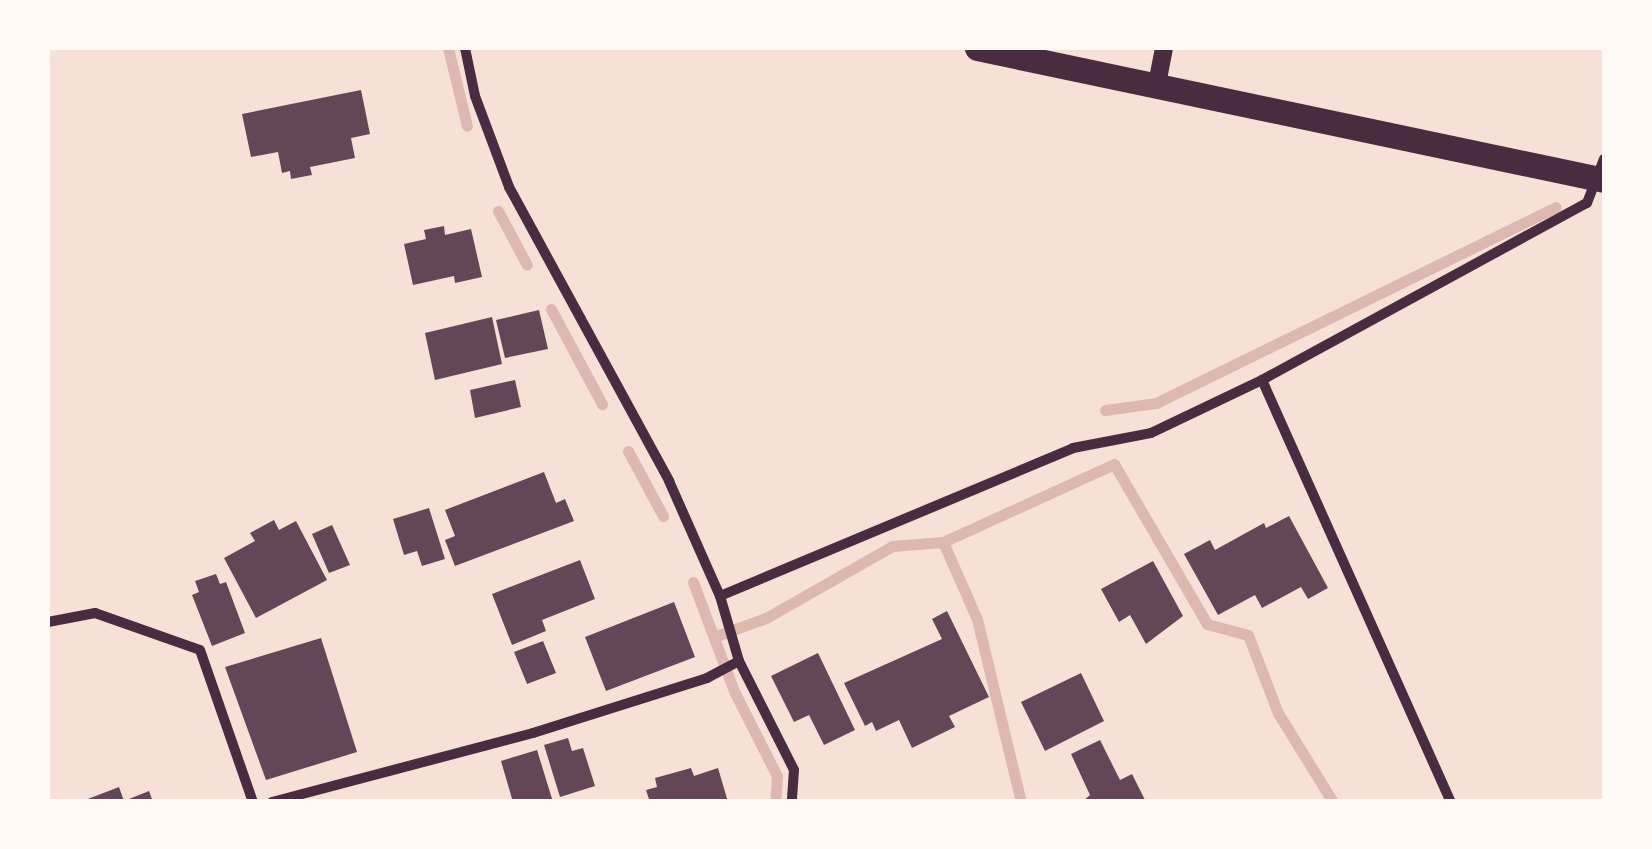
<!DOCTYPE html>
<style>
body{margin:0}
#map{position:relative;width:1652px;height:849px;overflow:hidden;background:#f7e1d7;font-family:"Roboto Serif",serif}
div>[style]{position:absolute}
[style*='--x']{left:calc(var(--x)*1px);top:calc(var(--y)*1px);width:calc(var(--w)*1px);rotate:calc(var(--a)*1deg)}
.stream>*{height:11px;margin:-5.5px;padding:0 5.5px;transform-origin:5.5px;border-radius:5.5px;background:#dcb8b0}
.building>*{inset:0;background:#644757}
.minor>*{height:10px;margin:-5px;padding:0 5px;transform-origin:5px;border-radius:5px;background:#4a2c40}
.tertiary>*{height:18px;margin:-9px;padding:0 9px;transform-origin:9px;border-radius:9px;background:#4a2c40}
.primary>*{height:25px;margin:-12.5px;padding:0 12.5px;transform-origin:12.5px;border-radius:12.5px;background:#4a2c40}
span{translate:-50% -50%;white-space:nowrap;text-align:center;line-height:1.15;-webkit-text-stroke:10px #fffaf5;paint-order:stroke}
.frame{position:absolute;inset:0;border:50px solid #fffaf5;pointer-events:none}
</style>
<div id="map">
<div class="stream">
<div style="--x:448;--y:48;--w:80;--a:76.3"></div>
<div style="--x:498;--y:211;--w:61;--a:61.8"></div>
<div style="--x:551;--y:309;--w:108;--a:61.8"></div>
<div style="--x:1105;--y:410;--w:51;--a:-7.8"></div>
<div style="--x:1156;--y:403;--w:445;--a:-26.1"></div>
<div style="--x:628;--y:451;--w:74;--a:61.7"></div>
<div style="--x:943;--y:542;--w:84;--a:66.2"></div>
<div style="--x:977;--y:619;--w:188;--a:76.5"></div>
<div style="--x:693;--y:582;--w:116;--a:69.4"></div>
<div style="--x:734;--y:691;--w:95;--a:63.2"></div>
<div style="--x:777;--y:776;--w:26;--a:94"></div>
<div style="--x:716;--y:636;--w:53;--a:-19.8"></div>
<div style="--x:766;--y:618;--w:145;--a:-29.7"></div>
<div style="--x:892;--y:546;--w:51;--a:-4.5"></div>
<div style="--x:943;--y:542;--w:188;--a:-24.5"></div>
<div style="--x:1114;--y:464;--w:185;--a:59.8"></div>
<div style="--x:1207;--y:624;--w:42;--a:15"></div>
<div style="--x:1248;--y:635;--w:84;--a:69"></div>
<div style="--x:1278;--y:713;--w:105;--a:58.3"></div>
</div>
<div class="building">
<div style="clip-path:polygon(361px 90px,370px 134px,351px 138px,355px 158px,310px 167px,312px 175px,291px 179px,290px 171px,282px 173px,278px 152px,251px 157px,242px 114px)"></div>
<div style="clip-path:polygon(444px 226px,445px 235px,471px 229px,482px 277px,455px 283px,454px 276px,413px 285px,404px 244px,426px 239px,424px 230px)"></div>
<div style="clip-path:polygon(539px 310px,548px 349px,505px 358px,496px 320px)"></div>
<div style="clip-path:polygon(492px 317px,502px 364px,435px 380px,425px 333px)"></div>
<div style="clip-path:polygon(515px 380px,521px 407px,475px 418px,470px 390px)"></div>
<div style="clip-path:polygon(544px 472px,556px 503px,565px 499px,574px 521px,455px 566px,445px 540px,455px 536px,445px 510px)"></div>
<div style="clip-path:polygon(429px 508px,445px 559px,422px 566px,417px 551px,404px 555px,393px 519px)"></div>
<div style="clip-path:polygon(1289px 516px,1328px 588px,1308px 599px,1301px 587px,1262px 608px,1255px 595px,1218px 615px,1184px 554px,1210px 540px,1215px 550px,1264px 523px,1266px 528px)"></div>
<div style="clip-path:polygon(274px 520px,279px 530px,296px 521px,327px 580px,256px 618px,224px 558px,255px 541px,250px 533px)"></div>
<div style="clip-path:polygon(332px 525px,350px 565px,329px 573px,312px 534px)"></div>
<div style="clip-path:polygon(580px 560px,595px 599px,542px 620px,546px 631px,512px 645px,492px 594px)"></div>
<div style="clip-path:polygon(1153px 561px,1183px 616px,1146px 644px,1130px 615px,1119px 622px,1101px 589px)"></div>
<div style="clip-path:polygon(216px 574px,220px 584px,226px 582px,245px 633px,212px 646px,192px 595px,199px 592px,195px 581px)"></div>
<div style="clip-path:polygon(674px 602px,695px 657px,606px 691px,585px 637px)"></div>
<div style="clip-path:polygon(947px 611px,989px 697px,949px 716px,955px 727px,912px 748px,899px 720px,876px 731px,872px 722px,865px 726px,844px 683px,942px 639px,932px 619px)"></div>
<div style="clip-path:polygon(321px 638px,357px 752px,266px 780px,225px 667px)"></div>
<div style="clip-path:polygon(543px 641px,556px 673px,527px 684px,514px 652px)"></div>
<div style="clip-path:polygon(818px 653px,855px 730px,824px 745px,809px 715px,794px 722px,771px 676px)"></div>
<div style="clip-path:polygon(1081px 673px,1104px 721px,1045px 751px,1021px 702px)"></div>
<div style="clip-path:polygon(568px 738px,572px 751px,583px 748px,595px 786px,560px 797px,544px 745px)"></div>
<div style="clip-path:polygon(1100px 740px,1120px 780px,1132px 774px,1146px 802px,1082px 802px,1090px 795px,1071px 754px)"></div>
<div style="clip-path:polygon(537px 750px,553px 802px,513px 802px,501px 761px)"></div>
<div style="clip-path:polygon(691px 768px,694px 776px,718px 768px,728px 802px,650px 802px,646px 790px,657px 787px,655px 778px)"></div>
<div style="clip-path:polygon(119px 787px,124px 801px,149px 791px,153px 802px,80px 802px)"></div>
</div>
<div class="minor">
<div style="--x:465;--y:48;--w:49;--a:78.2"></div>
<div style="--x:475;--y:96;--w:97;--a:69.5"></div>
<div style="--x:509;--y:187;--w:335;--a:61.4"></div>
<div style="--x:669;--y:481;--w:126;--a:66.1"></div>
<div style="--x:720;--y:596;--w:68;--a:73.7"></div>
<div style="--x:739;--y:661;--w:122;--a:63.2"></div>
<div style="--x:794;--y:770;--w:32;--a:94"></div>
<div style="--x:1262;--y:380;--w:462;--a:65.9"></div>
<div style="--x:720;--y:596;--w:383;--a:-22.7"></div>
<div style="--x:1073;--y:448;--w:79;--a:-10.9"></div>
<div style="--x:1151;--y:433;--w:123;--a:-25.5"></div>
<div style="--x:1262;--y:380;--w:370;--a:-28.6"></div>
<div style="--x:1587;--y:203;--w:47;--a:-68.9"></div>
<div style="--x:48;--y:622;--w:48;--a:-10.8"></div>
<div style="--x:95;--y:613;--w:111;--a:19.4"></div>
<div style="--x:200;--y:650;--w:161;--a:70.8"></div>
<div style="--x:272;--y:802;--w:270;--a:-14.8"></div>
<div style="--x:533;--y:733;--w:182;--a:-17.5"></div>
<div style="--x:707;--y:678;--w:36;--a:-28"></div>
</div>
<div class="tertiary">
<div style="--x:1157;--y:84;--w:37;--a:-79"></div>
</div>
<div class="primary">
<div style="--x:977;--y:48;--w:641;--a:11.89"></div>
</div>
<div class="frame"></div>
</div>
